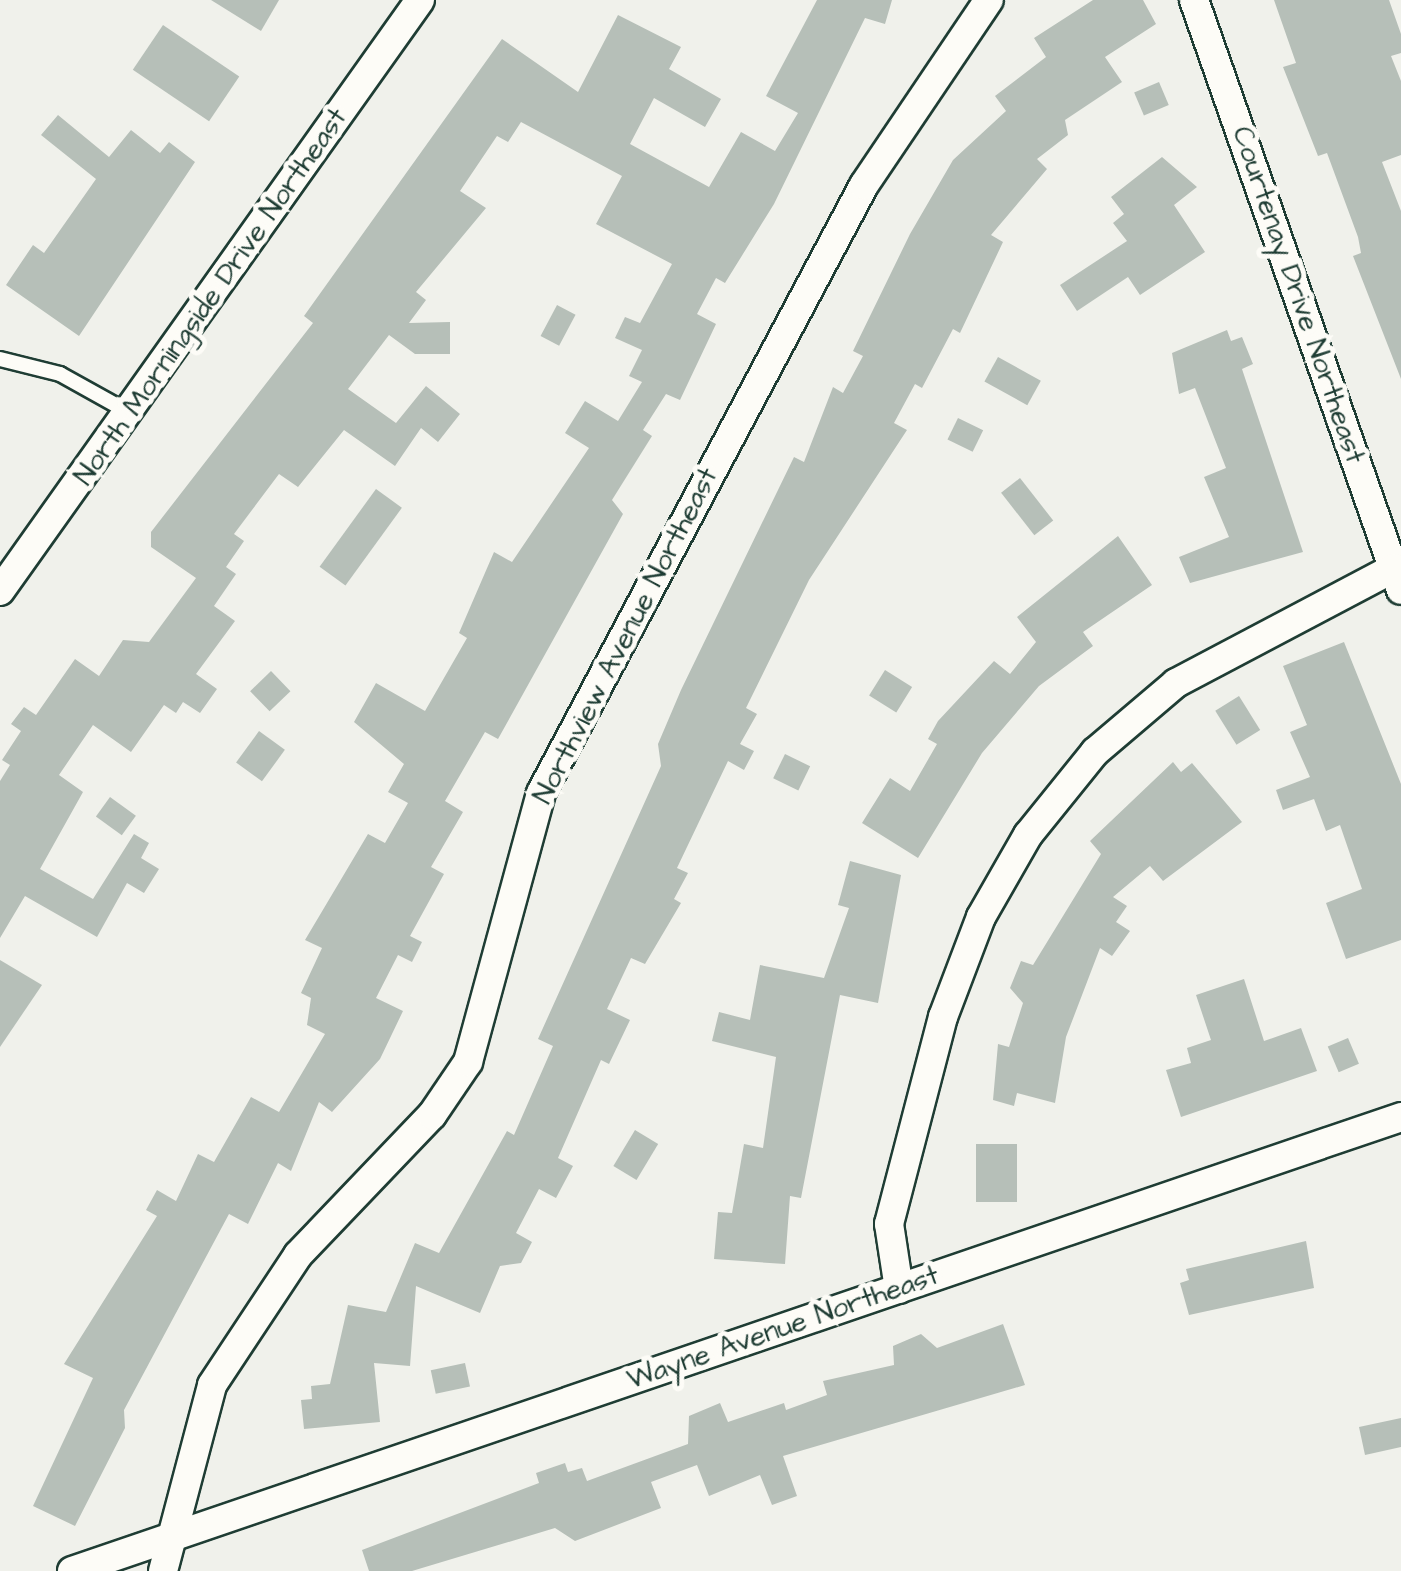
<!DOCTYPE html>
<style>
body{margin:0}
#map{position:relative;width:1401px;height:1571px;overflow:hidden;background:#f0f1eb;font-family:"Architects Daughter",sans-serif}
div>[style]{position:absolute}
.building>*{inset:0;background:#b6bfb8;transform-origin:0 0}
.roads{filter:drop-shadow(2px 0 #1f3d34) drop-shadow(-2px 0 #1f3d34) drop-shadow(0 2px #1f3d34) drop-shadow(0 -2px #1f3d34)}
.service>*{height:14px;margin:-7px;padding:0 7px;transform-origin:7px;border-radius:7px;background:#fdfcf7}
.minor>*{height:28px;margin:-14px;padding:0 14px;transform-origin:14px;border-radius:14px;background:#fdfcf7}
span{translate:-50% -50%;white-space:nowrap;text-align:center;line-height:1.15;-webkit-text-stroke:10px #fdfcf7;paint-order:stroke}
.street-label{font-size:28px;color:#1f3d34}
</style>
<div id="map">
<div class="building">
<div style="clip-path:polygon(211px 0,279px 0,261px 31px)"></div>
<div style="clip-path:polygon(817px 0,892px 0,885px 24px,865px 18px,774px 204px,725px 283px,716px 278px,697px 314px,716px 324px,680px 400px,666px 394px,643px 430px,652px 436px,612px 500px,623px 514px,498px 739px,485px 732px,445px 801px,463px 812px,431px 867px,444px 874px,410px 936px,422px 942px,412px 962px,398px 955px,376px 998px,403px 1011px,380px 1059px,332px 1112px,319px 1102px,291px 1171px,278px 1163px,248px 1224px,229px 1214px,124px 1410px,125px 1428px,75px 1526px,33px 1506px,93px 1378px,64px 1364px,157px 1216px,146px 1210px,157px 1190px,176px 1201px,198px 1154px,214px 1162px,251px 1097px,279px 1112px,325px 1034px,307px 1025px,311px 998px,301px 993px,322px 948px,305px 940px,368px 834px,385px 843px,408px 803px,388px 792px,404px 764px,354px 722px,376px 683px,425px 711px,467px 638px,459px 633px,494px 552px,512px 562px,589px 448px,565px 433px,585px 401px,618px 421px,642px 382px,629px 376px,642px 350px,615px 338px,625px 317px,640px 323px,672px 264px,596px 224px,622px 176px,521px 122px,508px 142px,497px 136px,460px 191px,486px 208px,416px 292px,426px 300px,409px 323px,450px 322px,450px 354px,415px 354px,389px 335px,348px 389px,396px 423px,426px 386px,460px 414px,438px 442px,421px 428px,395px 466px,344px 430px,298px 487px,279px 474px,234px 534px,244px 541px,226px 567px,236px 574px,214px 606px,235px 621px,196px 674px,217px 689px,200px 713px,183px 702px,176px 713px,164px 705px,131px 752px,93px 725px,59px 775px,83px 792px,40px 869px,93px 899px,134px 834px,149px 843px,141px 858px,159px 869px,144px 893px,127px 883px,97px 937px,25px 896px,0 938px,0 781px,10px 765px,2px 760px,21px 731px,11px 724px,24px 707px,36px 715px,75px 659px,99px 676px,123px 640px,149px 642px,196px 578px,151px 547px,151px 532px,313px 323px,304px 316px,502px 39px,578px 92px,618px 15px,681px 47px,669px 69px,721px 99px,705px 127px,654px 98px,630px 144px,709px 187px,741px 132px,775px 151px,798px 113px,766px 96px)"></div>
<div style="clip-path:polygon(1093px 0,1143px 0,1156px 24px,1105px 57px,1122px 82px,1065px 120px,1068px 135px,1037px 159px,1047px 169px,991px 235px,1003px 242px,960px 333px,953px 329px,922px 388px,915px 384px,894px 423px,907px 430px,809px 580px,746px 708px,757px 714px,740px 744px,754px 751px,744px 770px,728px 761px,677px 868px,688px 873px,674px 899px,681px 903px,645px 964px,631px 958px,607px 1009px,630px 1020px,609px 1064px,601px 1060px,558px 1158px,573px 1166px,556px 1198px,539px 1189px,516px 1233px,532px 1242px,521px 1263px,500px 1266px,480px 1313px,416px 1286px,410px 1366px,374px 1363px,380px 1422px,304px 1429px,301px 1400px,312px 1399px,311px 1386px,330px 1384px,348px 1305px,386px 1312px,415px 1243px,439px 1253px,507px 1131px,514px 1135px,553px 1046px,538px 1039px,661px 766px,658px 744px,681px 690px,794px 457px,804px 462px,833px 387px,843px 393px,863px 356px,853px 351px,910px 234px,953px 160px,1006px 111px,995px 96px,1046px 57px,1034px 38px)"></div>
<div style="clip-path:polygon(1274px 0,1389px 0,1401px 34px,1401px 53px,1391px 56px,1401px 81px,1401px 155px,1382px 162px,1401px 211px,1401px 379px,1353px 256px,1361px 253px,1358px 237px,1327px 153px,1318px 156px,1283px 67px,1296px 63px)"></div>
<div style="left:163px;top:25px;width:92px;height:54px;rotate:34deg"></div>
<div style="left:1159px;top:82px;width:25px;height:27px;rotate:67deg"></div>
<div style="clip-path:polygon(58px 115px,109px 157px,131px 130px,160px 153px,169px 142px,195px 162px,79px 336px,6px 285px,33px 245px,44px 253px,96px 179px,41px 135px)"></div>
<div style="clip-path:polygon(1162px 157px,1197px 187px,1174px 205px,1205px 252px,1140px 295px,1128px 277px,1077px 311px,1060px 285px,1127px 241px,1113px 223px,1124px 214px,1111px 197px)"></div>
<div style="left:557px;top:305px;width:21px;height:35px;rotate:28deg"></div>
<div style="clip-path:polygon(1227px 330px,1231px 341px,1242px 337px,1253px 364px,1242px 369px,1303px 552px,1190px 583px,1179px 557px,1229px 537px,1204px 477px,1226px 468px,1195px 388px,1179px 394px,1172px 353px)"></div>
<div style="left:998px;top:357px;width:49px;height:28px;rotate:29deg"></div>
<div style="left:958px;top:418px;width:28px;height:24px;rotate:26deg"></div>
<div style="left:1020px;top:478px;width:54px;height:24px;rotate:52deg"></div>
<div style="left:376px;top:489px;width:32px;height:96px;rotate:36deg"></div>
<div style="clip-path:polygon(1118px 536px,1152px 585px,1083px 632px,1093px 646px,1039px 686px,982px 753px,918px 858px,862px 823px,890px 778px,910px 791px,937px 744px,928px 739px,938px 721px,994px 661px,1010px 674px,1036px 642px,1017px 617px)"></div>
<div style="clip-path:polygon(1344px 642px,1401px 784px,1401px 940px,1346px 959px,1326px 903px,1362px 889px,1340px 825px,1326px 831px,1314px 799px,1283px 810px,1276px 790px,1310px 777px,1290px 732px,1307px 725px,1283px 666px)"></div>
<div style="left:885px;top:670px;width:32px;height:30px;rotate:32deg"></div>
<div style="left:271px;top:671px;width:28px;height:29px;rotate:46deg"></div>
<div style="left:1239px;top:696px;width:40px;height:28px;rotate:58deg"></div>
<div style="left:259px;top:731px;width:32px;height:39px;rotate:36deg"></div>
<div style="left:785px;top:754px;width:28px;height:27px;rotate:26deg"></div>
<div style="clip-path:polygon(1173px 762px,1181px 772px,1192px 763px,1242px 822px,1163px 881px,1150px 866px,1113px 897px,1127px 906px,1116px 922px,1130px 931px,1112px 956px,1100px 948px,1066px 1037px,1055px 1103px,1017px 1093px,1014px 1106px,993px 1100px,998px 1044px,1009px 1047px,1023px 1003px,1010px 988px,1021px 961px,1033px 965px,1101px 854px,1090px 841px)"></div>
<div style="left:110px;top:797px;width:32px;height:24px;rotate:36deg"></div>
<div style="clip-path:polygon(850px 861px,901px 875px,878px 1003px,840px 995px,801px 1198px,790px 1196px,785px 1264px,714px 1259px,718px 1212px,732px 1213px,744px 1144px,763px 1148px,776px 1057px,712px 1041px,719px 1012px,750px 1020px,760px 965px,824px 978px,849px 908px,838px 905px)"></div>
<div style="clip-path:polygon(0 960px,42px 985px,0 1047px)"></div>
<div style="clip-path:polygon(1244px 979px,1264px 1041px,1301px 1028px,1317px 1071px,1181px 1117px,1166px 1070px,1191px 1063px,1187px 1048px,1211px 1040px,1196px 995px)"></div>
<div style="left:1348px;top:1038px;width:28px;height:22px;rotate:67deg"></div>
<div style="left:635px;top:1130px;width:27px;height:42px;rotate:31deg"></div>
<div style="left:976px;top:1144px;width:41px;height:58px"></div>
<div style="clip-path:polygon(1306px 1241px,1314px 1288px,1189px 1315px,1180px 1283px,1189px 1280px,1186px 1269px)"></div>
<div style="clip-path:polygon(1003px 1324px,1025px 1385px,783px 1456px,797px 1496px,772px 1505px,760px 1475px,709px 1496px,697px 1465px,651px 1482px,661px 1508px,575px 1541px,555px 1528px,412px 1571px,369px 1571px,362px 1550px,539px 1483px,536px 1473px,565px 1463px,568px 1472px,582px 1468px,587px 1481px,688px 1444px,689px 1416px,720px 1403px,728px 1422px,784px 1403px,786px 1410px,827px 1395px,823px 1381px,894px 1365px,893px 1346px,921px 1334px,937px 1348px)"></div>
<div style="left:465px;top:1363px;width:24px;height:35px;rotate:78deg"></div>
<div style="clip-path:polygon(1401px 1418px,1401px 1447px,1365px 1455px,1359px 1427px)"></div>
</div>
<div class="roads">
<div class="service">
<div style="left:0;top:359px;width:62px;rotate:14deg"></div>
<div style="left:60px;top:374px;width:80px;rotate:29.1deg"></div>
</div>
<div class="minor">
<div style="left:1194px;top:0;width:625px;rotate:70.67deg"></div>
<div style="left:0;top:591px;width:725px;rotate:-54.6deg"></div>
<div style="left:899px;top:1289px;width:66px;rotate:-98.7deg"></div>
<div style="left:889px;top:1224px;width:214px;rotate:-75.4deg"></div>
<div style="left:943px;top:1017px;width:107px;rotate:-69.2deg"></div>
<div style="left:981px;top:917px;width:95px;rotate:-60.2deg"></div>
<div style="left:1028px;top:835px;width:107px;rotate:-51.1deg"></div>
<div style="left:1095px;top:752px;width:106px;rotate:-40.4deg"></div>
<div style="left:1176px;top:683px;width:246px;rotate:-27.8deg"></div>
<div style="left:72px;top:1571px;width:1404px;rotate:-18.86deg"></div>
<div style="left:163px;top:1571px;width:192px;rotate:-75.2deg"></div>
<div style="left:212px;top:1385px;width:156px;rotate:-56.5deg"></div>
<div style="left:298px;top:1255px;width:194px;rotate:-46.3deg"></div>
<div style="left:432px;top:1115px;width:64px;rotate:-55.8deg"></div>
<div style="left:468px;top:1062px;width:279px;rotate:-74.8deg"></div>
<div style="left:541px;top:793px;width:688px;rotate:-62.02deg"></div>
<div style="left:864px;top:185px;width:223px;rotate:-56deg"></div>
</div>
</div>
<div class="street-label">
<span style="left:1298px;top:295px;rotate:71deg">Courtenay Drive Northeast</span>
<span style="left:211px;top:297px;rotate:-55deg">North Morningside Drive Northeast</span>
<span style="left:626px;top:636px;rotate:-63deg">Northview Avenue Northeast</span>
<span style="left:783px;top:1328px;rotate:-19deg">Wayne Avenue Northeast</span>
</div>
</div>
